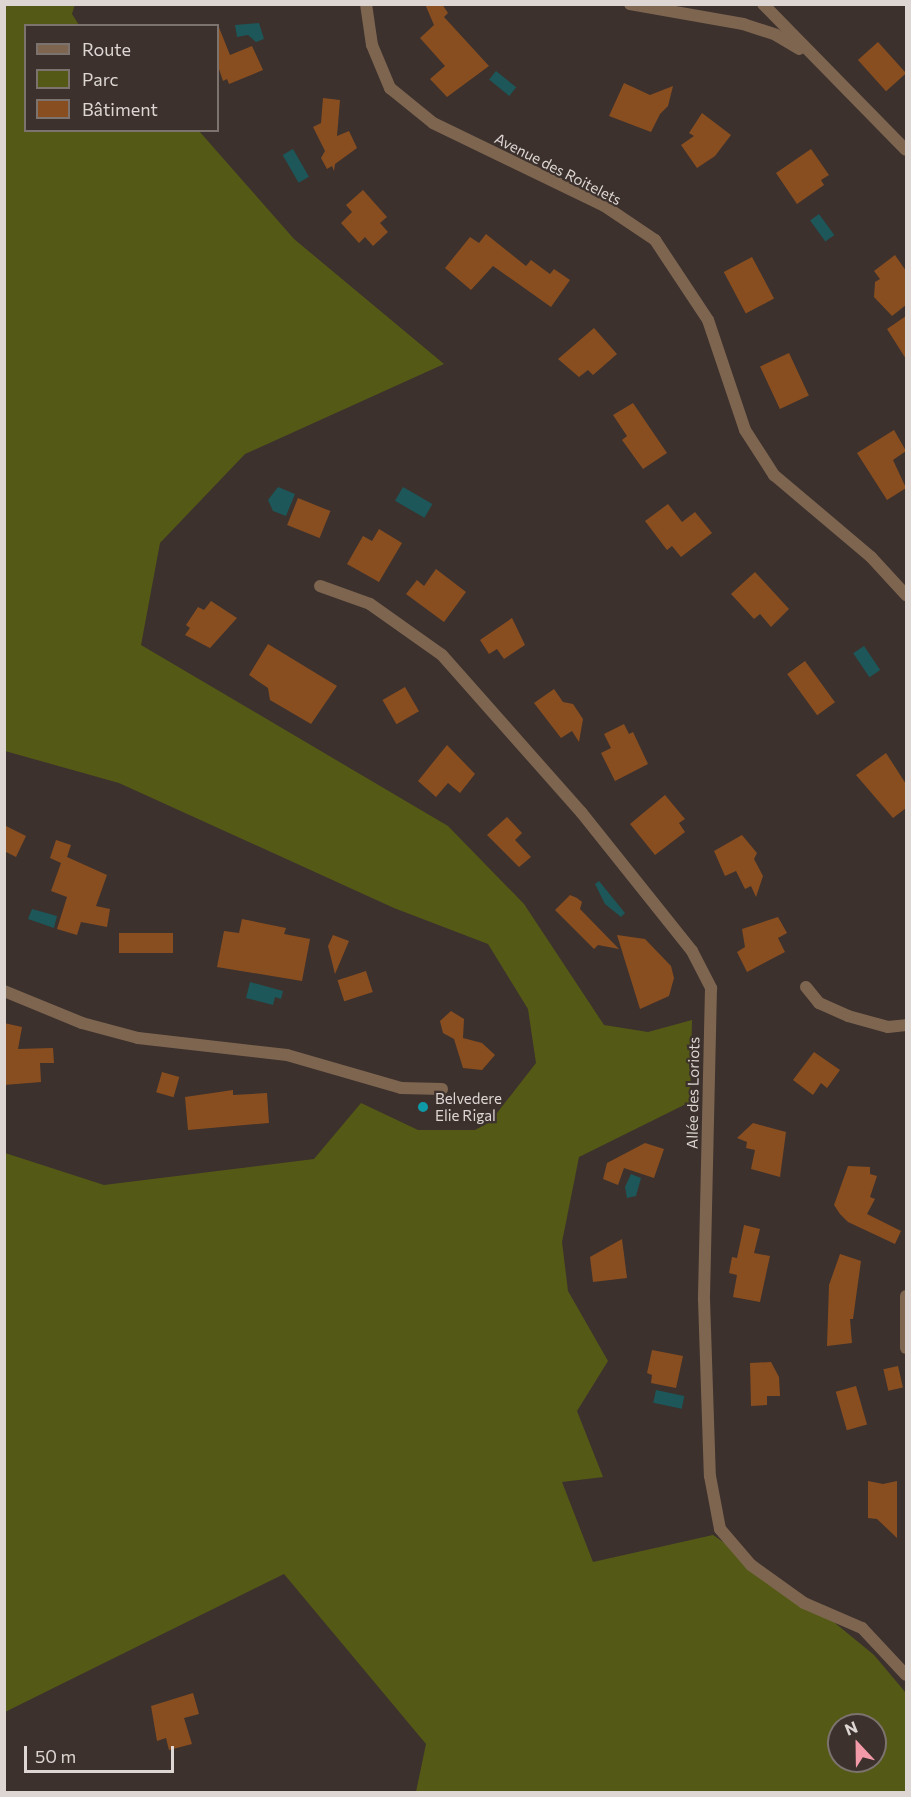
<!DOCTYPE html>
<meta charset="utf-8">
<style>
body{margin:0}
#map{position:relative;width:911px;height:1797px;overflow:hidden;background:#3c312d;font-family:Commissioner,sans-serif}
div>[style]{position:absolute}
.green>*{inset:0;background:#545a16}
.water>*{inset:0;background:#1d5759;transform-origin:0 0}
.building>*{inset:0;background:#894e20;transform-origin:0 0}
.street>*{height:12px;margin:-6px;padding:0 6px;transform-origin:6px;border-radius:6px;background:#7e6550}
.dots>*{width:16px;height:16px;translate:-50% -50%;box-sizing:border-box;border:3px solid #3c312d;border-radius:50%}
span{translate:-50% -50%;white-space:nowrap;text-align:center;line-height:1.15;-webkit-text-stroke:4.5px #3c312d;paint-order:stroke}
.street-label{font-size:15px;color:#ddd6d3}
.poi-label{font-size:15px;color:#ddd6d3}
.left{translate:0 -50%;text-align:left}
.frame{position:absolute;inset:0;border:6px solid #ddd6d3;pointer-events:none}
.legend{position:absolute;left:24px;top:24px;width:195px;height:108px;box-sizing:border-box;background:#3c312d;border:2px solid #7c736f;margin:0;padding:8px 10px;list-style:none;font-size:18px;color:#ddd6d3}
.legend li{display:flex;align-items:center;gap:12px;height:30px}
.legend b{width:30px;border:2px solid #7c736f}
.north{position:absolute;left:827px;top:1713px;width:60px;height:60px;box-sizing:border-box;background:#3c312d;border:2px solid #7c736f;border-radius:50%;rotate:338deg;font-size:16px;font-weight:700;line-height:24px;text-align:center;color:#ddd6d3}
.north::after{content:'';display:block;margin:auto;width:21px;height:27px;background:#f39aa9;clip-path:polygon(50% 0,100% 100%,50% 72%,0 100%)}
.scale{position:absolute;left:24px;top:1746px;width:150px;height:27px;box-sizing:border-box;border:3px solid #ddd6d3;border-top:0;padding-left:8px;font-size:18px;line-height:21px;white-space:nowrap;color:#ddd6d3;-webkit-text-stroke:4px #3c312d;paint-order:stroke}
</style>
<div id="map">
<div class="green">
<div style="clip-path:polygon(evenodd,75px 4px,72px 14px,79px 25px,26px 26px,26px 130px,199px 131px,294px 239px,444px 364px,245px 454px,160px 543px,141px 645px,448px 826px,524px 904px,604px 1025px,648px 1032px,692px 1020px,690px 1102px,579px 1157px,562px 1242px,568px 1291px,608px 1361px,577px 1411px,603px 1477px,562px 1482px,593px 1562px,713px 1535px,801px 1595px,874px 1655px,906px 1693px,906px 1792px,416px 1792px,426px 1744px,284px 1574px,5px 1712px,5px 1153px,104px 1185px,314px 1159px,361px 1103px,418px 1130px,475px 1130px,490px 1122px,536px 1063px,528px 1009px,488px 944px,394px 908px,119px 783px,5px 751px,5px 5px,75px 4px,839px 1725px,875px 1725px,875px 1761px,839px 1761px,839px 1725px)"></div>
</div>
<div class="water">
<div style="clip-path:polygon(259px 23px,264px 39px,256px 42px,248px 35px,237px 37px,235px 25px)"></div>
<div style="left:496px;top:71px;width:26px;height:11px;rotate:39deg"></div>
<div style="left:293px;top:149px;width:32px;height:12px;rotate:60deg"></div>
<div style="left:819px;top:214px;width:26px;height:11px;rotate:54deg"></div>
<div style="clip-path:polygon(278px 487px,295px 494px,286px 516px,273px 511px,268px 500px)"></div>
<div style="left:403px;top:487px;width:34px;height:16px;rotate:30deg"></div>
<div style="left:864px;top:646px;width:29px;height:13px;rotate:56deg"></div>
<div style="clip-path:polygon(599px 881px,625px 913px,621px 917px,605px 904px,595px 884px)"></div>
<div style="clip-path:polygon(32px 909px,57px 916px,54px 928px,28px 919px)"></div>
<div style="clip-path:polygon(250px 982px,283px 991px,281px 999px,275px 997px,273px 1005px,246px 998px)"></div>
<div style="clip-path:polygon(631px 1174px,641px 1178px,636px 1196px,627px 1198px,625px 1187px)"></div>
<div style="left:656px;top:1390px;width:29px;height:13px;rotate:12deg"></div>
</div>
<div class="building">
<div style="clip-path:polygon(425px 4px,442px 4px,448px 13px,444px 17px,489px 66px,447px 97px,430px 79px,445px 66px,420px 38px,434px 25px)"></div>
<div style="clip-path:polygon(218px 25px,230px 55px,252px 46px,263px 70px,229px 84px,227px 79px,223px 81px,218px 66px)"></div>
<div style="left:878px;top:42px;width:42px;height:27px;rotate:48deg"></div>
<div style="clip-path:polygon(624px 83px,650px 95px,673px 86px,668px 106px,660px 114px,651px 132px,609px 116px)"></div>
<div style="clip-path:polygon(323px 98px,340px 100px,337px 136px,349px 131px,357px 148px,335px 164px,334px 171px,332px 166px,327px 169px,321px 158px,325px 151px,313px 127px,321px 123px)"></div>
<div style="clip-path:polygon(702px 113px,731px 135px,715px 156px,697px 168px,681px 145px,694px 136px,689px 133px)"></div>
<div style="clip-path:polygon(811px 149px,829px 175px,821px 180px,824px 185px,797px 204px,776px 173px)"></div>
<div style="clip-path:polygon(363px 190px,387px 217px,380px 223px,388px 232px,373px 246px,365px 237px,359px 243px,341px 223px,352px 212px,346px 205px)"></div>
<div style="clip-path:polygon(486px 234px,526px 266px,531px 260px,550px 274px,554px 269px,570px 280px,551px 307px,493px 266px,471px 290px,445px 268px,470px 237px,479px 243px)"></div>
<div style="clip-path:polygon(895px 255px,906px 271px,906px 305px,892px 316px,874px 297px,875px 282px,880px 279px,874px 271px)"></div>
<div style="left:752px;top:257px;width:47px;height:32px;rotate:62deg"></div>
<div style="clip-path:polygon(906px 316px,906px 359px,887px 329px)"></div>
<div style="clip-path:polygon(594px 328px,617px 354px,593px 375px,588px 370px,579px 377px,558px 359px)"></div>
<div style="left:789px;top:353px;width:47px;height:32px;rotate:65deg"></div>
<div style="clip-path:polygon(633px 403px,667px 453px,643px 469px,622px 440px,627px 436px,613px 415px)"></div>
<div style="clip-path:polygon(894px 430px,906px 451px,893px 460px,906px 488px,887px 500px,857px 453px)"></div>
<div style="left:298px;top:498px;width:35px;height:29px;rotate:22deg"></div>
<div style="clip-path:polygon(668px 504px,682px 522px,695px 512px,712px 533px,681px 557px,672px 546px,667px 550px,645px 521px)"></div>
<div style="clip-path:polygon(379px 529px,402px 543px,379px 582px,347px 564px,363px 536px,372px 541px)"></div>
<div style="clip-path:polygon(436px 569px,466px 592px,444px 622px,406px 594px,417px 580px,424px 586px)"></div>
<div style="clip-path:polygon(755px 572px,789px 609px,771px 627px,760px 614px,754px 619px,731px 594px)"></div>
<div style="clip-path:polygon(211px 601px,237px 618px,210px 648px,185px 635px,190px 628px,186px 625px,198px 607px,204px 610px)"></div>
<div style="clip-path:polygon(512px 618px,525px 645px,504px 659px,497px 649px,489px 654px,480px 640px)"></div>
<div style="clip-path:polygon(268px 644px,337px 686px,311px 724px,270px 700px,268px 688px,249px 675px)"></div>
<div style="left:805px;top:661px;width:51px;height:22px;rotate:54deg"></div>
<div style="left:405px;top:687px;width:28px;height:26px;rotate:60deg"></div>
<div style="clip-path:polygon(554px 689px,563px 702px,573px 704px,583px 719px,579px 742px,572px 731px,561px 738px,534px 703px)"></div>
<div style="clip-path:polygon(624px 724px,629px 734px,633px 732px,648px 764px,615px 781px,601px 753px,611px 748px,604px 734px)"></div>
<div style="clip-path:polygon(447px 745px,475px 774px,460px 793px,448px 783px,436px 797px,418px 781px)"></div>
<div style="clip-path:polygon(886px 753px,906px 784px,906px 808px,893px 818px,856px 775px)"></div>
<div style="clip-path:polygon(665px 795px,685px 819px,679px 823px,685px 832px,655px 855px,630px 824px)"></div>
<div style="clip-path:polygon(507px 817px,522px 833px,515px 840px,531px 857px,519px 867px,487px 835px)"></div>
<div style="clip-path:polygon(4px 825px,26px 836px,16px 857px,4px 851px)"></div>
<div style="clip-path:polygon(742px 835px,757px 853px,754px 859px,763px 876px,756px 897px,751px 886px,745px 889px,736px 871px,725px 876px,714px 851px)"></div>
<div style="clip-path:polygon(56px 840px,71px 845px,67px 857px,107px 875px,96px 906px,110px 909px,107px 927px,81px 922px,77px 935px,57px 929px,67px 897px,51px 891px,61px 863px,50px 858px)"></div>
<div style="clip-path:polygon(570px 895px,577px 898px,582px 902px,580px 909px,619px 949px,598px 945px,594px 949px,555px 910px)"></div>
<div style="clip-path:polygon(778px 917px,787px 933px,778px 938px,785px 952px,747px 972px,737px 952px,745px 947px,742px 929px)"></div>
<div style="clip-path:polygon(242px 919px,286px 928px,284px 934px,310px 939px,302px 981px,217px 967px,224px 931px,239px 933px)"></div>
<div style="left:173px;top:933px;width:20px;height:54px;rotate:90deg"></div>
<div style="clip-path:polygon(333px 935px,349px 941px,335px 974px,328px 946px)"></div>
<div style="clip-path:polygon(617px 935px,645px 939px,671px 966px,674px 978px,669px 996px,640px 1009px)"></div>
<div style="left:366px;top:971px;width:22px;height:30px;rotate:72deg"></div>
<div style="clip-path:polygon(451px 1011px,464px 1019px,463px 1038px,482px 1043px,495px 1055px,482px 1070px,463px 1068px,454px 1039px,443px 1033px,440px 1021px)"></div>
<div style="clip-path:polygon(4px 1023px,22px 1027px,18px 1049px,53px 1048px,54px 1063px,40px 1063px,41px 1082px,4px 1085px)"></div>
<div style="clip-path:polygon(814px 1052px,840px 1070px,827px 1088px,821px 1083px,813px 1095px,793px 1080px)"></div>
<div style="left:162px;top:1072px;width:18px;height:21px;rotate:16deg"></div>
<div style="clip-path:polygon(233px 1090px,233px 1095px,267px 1093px,269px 1123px,188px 1130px,185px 1097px)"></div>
<div style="clip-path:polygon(753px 1123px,786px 1132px,780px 1177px,751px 1169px,755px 1150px,746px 1148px,747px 1142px,737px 1138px)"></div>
<div style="clip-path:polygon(645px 1143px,664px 1149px,654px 1178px,624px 1168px,618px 1185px,603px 1179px,607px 1163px)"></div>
<div style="clip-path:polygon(848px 1166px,870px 1167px,870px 1174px,877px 1176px,870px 1197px,875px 1199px,867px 1214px,901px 1231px,895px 1244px,848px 1222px,840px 1214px,834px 1205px)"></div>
<div style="clip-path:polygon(744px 1225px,760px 1229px,754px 1253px,770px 1256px,760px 1302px,733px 1297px,737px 1275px,729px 1273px,732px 1257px,737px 1258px)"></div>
<div style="clip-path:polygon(622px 1239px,627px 1278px,593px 1282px,590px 1257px)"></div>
<div style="clip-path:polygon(840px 1254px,861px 1261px,853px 1319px,850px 1319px,852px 1343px,827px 1346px,829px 1285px)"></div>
<div style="clip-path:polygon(652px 1350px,683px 1356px,676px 1388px,651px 1383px,652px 1375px,647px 1373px)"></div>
<div style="clip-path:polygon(771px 1362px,779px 1377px,780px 1396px,767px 1396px,767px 1405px,751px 1406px,750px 1363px)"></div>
<div style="left:898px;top:1366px;width:22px;height:15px;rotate:77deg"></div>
<div style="left:856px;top:1386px;width:40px;height:21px;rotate:74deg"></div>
<div style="clip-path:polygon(868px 1481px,883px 1484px,897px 1481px,897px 1538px,877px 1519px,868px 1518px)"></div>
<div style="clip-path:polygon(193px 1693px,199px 1714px,184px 1718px,192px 1744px,169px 1750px,166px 1738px,157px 1741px,151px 1706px)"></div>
</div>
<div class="street">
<div style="left:366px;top:4px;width:41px;rotate:81.7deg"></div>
<div style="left:372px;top:45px;width:47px;rotate:67.3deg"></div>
<div style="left:390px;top:88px;width:55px;rotate:39.1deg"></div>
<div style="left:433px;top:123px;width:189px;rotate:25.8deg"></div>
<div style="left:603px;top:205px;width:63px;rotate:33.9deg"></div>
<div style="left:655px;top:240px;width:96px;rotate:56.5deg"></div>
<div style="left:708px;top:320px;width:116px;rotate:71.4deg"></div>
<div style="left:745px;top:430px;width:54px;rotate:57.2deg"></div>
<div style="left:774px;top:475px;width:127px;rotate:40.2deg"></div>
<div style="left:871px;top:557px;width:52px;rotate:47.4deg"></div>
<div style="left:630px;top:4px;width:115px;rotate:10deg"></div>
<div style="left:743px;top:24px;width:35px;rotate:18deg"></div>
<div style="left:776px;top:35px;width:27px;rotate:31deg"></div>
<div style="left:763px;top:4px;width:204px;rotate:45.6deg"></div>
<div style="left:320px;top:586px;width:53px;rotate:19.8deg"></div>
<div style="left:370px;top:604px;width:88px;rotate:35.3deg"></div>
<div style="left:442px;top:655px;width:210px;rotate:48.5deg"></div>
<div style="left:581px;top:812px;width:178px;rotate:51.4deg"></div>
<div style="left:692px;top:951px;width:42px;rotate:62.8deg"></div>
<div style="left:711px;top:988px;width:311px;rotate:91.3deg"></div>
<div style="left:704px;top:1299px;width:177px;rotate:88.1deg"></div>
<div style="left:710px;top:1476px;width:54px;rotate:79.3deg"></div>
<div style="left:720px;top:1529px;width:48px;rotate:49.3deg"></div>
<div style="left:751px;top:1565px;width:65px;rotate:35.6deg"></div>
<div style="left:804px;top:1603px;width:63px;rotate:23.3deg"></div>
<div style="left:862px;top:1628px;width:64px;rotate:46.9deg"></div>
<div style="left:806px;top:987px;width:21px;rotate:51deg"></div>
<div style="left:819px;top:1003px;width:32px;rotate:24deg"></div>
<div style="left:848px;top:1016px;width:41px;rotate:15.4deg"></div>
<div style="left:888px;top:1027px;width:18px;rotate:-6deg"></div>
<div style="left:4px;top:991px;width:84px;rotate:22.3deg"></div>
<div style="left:82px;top:1023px;width:58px;rotate:15deg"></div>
<div style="left:138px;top:1038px;width:150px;rotate:6.5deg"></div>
<div style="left:287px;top:1055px;width:119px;rotate:16.1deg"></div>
<div style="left:401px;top:1088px;width:41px;rotate:1.4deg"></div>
<div style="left:906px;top:1296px;width:52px;rotate:90deg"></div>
</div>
<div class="dots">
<div style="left:423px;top:1107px;background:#0f9aa8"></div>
</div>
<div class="street-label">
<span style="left:558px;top:169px;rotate:27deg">Avenue des Roitelets</span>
<span style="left:693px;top:1093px;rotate:-89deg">Allée des Loriots</span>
</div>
<div class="poi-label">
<span class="left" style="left:435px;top:1107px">Belvedere<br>Elie Rigal</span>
</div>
<div class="frame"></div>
<ul class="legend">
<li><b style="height:8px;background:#7e6550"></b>Route</li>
<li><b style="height:16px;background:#545a16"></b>Parc</li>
<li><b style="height:16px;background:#894e20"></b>Bâtiment</li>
</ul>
<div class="north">N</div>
<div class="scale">50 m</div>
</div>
